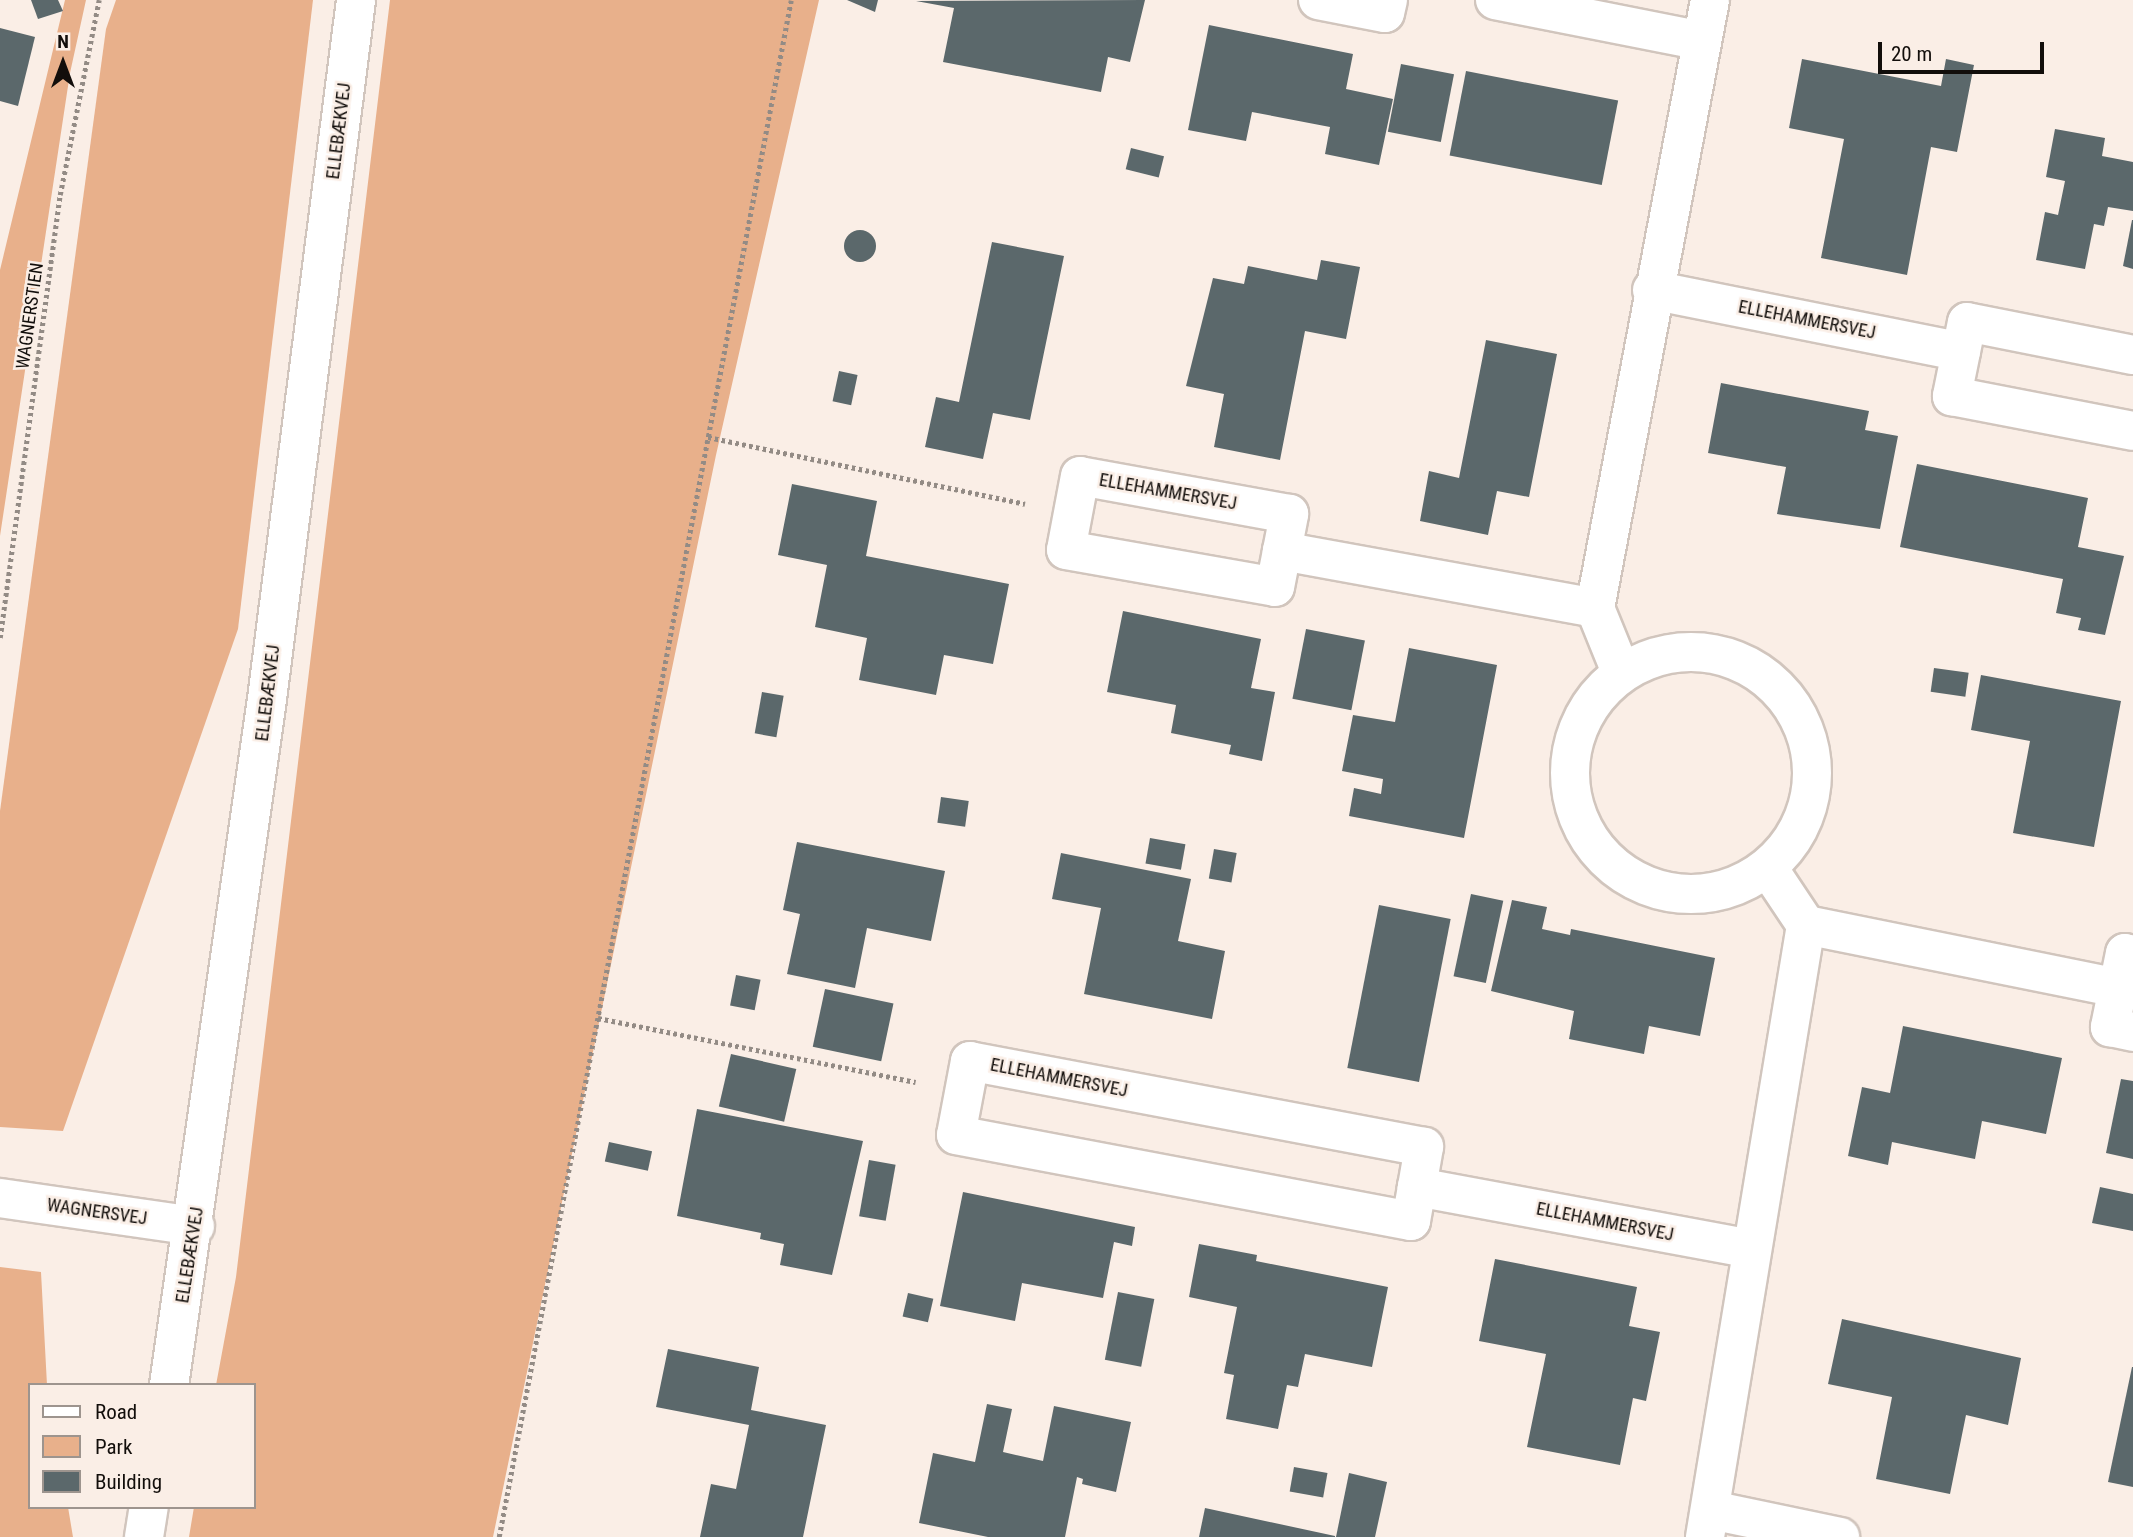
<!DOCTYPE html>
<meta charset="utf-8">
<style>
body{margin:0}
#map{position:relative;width:2133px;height:1537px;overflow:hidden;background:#faeee6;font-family:"Roboto Condensed",sans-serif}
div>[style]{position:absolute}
.green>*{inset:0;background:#e8b08b}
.building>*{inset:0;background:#5b686b;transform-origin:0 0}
.round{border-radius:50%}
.path>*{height:4.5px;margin-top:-2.25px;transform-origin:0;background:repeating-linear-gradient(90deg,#938b85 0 3.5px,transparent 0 7px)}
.roads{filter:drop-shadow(2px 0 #d1c5bd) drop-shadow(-2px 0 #d1c5bd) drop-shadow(0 2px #d1c5bd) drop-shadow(0 -2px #d1c5bd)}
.minor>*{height:38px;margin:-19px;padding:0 19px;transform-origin:19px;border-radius:19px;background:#fff}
.minor>.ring{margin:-19px;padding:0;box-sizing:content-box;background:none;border:38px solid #fff;border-radius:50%}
span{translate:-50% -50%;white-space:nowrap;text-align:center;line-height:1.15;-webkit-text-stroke:5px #faeee6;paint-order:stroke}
.street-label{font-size:18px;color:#120e0b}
.legend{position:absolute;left:28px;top:1383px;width:228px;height:126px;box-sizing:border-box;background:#faeee6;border:2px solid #9d948e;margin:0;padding:9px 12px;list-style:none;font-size:21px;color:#120e0b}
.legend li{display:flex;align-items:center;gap:14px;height:35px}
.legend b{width:35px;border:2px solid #9d948e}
.north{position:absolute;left:28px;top:28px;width:70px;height:70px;-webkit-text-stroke:5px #faeee6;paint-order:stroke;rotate:0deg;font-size:19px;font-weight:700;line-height:28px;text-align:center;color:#120e0b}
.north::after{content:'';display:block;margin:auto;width:24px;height:32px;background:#120e0b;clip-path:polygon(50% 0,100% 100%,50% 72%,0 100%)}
.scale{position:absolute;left:1878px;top:42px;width:166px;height:32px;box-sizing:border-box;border:4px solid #120e0b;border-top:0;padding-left:9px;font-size:21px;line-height:24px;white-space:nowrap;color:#120e0b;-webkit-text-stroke:5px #faeee6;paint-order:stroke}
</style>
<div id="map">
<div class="green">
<div style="clip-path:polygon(65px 0,86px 0,70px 73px,0 536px,0 270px)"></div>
<div style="clip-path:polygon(116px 0,313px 0,238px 629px,63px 1131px,0 1127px,0 811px,106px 29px)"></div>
<div style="clip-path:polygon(390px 0,819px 0,716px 455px,493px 1537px,189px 1537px,194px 1507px,254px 1507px,254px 1385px,216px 1385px,236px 1277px)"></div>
<div style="clip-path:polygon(0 1267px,41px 1272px,47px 1385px,30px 1385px,30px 1507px,68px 1507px,73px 1537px,0 1537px)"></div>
</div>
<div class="building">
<div style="clip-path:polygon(31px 0,58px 0,63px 11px,38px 19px)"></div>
<div style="clip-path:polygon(847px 0,878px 0,875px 12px)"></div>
<div style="clip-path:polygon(1145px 0,1130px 62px,1108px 57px,1101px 92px,943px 62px,954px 8px,916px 1px)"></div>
<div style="clip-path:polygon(1209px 25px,1353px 54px,1346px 89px,1393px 99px,1379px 165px,1325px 154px,1330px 127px,1252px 112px,1246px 141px,1188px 130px)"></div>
<div style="clip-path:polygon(0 28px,35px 37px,18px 106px,0 101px)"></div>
<div style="clip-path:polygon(1802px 59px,1941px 86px,1946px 59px,1974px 65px,1957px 152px,1931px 147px,1907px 275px,1821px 258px,1844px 139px,1789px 128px)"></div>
<div style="left:1401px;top:64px;width:54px;height:69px;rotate:11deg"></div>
<div style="left:1466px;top:71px;width:155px;height:86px;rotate:11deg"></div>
<div style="clip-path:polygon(2055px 129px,2105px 138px,2102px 156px,2133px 162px,2133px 211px,2108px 207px,2104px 226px,2094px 224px,2085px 269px,2036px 260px,2045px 212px,2058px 215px,2065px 181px,2046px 177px)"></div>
<div style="left:1131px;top:148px;width:34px;height:22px;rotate:14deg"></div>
<div style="clip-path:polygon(2132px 220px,2133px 220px,2133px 269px,2123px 266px)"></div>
<div class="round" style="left:844px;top:230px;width:32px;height:32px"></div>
<div style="clip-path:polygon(992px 242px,1064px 256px,1030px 420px,993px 413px,983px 459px,925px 447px,936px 397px,959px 402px)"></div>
<div style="clip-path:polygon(1321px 260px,1360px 267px,1346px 339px,1305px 331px,1280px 460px,1214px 447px,1224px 394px,1186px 386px,1213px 278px,1244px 284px,1248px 266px,1317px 280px)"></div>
<div style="clip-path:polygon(1486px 340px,1557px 354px,1529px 497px,1497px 491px,1488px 535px,1420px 521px,1429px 471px,1459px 478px)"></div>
<div style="left:839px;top:371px;width:19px;height:31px;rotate:12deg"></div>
<div style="clip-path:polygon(1721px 383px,1869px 411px,1865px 430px,1898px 436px,1880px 529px,1777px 514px,1786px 467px,1708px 453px)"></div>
<div style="clip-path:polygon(1917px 464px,2088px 498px,2078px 547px,2124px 556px,2105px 635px,2078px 630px,2081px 618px,2056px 613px,2063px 579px,1900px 547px)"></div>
<div style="clip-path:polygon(792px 484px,877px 501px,866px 556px,1009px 584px,993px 664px,944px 655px,936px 695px,859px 680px,867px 638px,815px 627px,827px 565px,778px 555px)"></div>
<div style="clip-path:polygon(1123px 611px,1261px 639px,1251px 688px,1275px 692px,1262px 761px,1229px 754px,1231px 745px,1171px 733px,1176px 705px,1107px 692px)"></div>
<div style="left:1306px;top:629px;width:60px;height:71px;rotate:11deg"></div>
<div style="clip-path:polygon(1409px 648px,1497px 665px,1464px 838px,1349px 816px,1354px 788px,1381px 794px,1383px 779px,1342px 771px,1353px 715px,1395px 722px)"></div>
<div style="left:1934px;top:668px;width:35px;height:24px;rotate:8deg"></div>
<div style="clip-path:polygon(1981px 675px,2121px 701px,2094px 847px,2013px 833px,2030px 741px,1971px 730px)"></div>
<div style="left:762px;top:692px;width:22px;height:42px;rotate:10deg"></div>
<div style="left:941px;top:797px;width:28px;height:26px;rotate:8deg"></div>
<div style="left:1150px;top:838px;width:36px;height:26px;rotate:10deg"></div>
<div style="clip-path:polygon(797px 842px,945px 871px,931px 941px,867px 928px,855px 988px,787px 974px,800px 914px,783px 910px)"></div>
<div style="left:1214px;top:849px;width:23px;height:30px;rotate:10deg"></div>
<div style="clip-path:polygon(1061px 853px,1191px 879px,1178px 941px,1225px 951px,1212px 1019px,1084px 994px,1101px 908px,1052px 899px)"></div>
<div style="left:1471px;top:894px;width:33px;height:84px;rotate:12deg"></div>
<div style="clip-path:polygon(1512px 900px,1547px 907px,1542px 929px,1570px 935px,1571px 929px,1715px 958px,1700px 1036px,1649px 1026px,1644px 1054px,1569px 1039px,1574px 1011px,1491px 991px)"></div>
<div style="left:1379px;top:905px;width:73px;height:166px;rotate:11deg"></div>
<div style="left:736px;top:975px;width:25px;height:31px;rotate:11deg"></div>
<div style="left:825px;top:989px;width:70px;height:59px;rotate:12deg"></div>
<div style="clip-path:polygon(1903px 1026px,2062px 1058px,2046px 1134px,1982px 1121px,1975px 1159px,1892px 1142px,1888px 1165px,1848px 1156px,1862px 1087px,1890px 1093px)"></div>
<div style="left:731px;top:1054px;width:67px;height:54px;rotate:13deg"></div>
<div style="clip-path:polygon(2121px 1079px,2133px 1081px,2133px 1159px,2106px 1153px)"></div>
<div style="clip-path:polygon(697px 1109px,863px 1141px,832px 1275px,780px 1265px,784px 1244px,760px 1239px,761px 1233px,677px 1216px)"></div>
<div style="left:609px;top:1142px;width:44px;height:20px;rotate:12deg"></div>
<div style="left:869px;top:1160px;width:27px;height:57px;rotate:10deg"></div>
<div style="clip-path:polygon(2100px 1187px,2133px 1194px,2133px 1231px,2092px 1223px)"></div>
<div style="clip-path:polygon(963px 1192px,1135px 1227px,1132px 1246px,1114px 1242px,1103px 1298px,1022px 1283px,1015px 1321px,940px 1306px)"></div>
<div style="clip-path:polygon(1199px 1244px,1257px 1255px,1256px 1261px,1388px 1287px,1372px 1367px,1305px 1354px,1298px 1387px,1287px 1385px,1278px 1429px,1226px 1419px,1234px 1375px,1224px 1373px,1237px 1307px,1189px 1297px)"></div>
<div style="clip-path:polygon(1495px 1259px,1637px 1287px,1629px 1326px,1660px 1332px,1646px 1401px,1633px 1398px,1620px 1465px,1527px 1447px,1546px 1354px,1479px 1341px)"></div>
<div style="left:1118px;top:1292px;width:37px;height:69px;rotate:11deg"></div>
<div style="left:908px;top:1293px;width:26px;height:24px;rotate:13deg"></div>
<div style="clip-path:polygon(1842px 1319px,2021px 1358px,2008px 1425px,1966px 1415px,1950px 1494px,1876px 1479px,1892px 1397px,1828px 1384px)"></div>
<div style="clip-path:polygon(668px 1349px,759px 1367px,751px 1410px,826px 1425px,803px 1537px,700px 1537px,711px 1484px,736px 1489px,749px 1425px,656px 1407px)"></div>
<div style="clip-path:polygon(2132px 1367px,2133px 1367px,2133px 1487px,2108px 1482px)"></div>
<div style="clip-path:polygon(987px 1404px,1012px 1409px,1003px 1452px,1043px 1461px,1054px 1406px,1131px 1422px,1116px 1492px,1082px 1484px,1083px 1479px,1077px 1477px,1065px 1537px,988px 1537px,919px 1523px,933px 1453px,975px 1462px)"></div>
<div style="left:1294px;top:1467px;width:34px;height:25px;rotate:10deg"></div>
<div style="clip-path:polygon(1349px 1473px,1387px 1482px,1375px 1537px,1336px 1537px)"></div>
<div style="clip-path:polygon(1205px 1508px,1335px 1536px,1335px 1537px,1199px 1537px)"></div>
</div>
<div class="path">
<div style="left:708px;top:437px;width:324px;rotate:11.9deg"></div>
<div style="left:0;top:638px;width:447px;rotate:-82.3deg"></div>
<div style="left:60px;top:195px;width:199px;rotate:-78.7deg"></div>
<div style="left:598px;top:1018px;width:324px;rotate:11.4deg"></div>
<div style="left:499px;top:1537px;width:1564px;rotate:-79.24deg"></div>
</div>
<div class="roads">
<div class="minor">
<div style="left:1318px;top:0;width:68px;rotate:11deg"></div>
<div style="left:1385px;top:13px;width:13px;rotate:-77deg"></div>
<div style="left:1495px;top:0;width:211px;rotate:11.2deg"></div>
<div style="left:1652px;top:290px;width:315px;rotate:11.3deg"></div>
<div style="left:2133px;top:355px;width:169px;rotate:-168.8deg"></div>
<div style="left:1967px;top:322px;width:76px;rotate:101.5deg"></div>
<div style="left:1952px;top:396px;width:184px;rotate:10.9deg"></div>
<div style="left:1282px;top:551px;width:38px;rotate:-79deg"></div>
<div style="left:1289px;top:514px;width:212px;rotate:-169.7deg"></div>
<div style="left:1080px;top:476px;width:75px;rotate:100.7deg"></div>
<div style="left:1066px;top:550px;width:212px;rotate:10deg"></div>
<div style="left:1275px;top:587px;width:37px;rotate:-79deg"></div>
<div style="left:1282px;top:551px;width:318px;rotate:10.3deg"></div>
<div class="ring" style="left:1570px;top:652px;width:204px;height:204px"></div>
<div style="left:1621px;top:672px;width:69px;rotate:-112.1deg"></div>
<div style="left:1595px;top:608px;width:619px;rotate:-79.29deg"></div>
<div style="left:1806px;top:925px;width:318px;rotate:11.4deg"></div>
<div style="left:2133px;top:955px;width:8px;rotate:-166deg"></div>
<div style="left:2125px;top:953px;width:76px;rotate:101.5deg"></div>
<div style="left:2110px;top:1027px;width:24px;rotate:12deg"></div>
<div style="left:1417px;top:1187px;width:41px;rotate:-80.1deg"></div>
<div style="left:1424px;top:1147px;width:462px;rotate:-169.3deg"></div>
<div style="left:970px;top:1061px;width:75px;rotate:100.7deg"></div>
<div style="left:956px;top:1135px;width:463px;rotate:10.7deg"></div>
<div style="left:1411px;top:1221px;width:35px;rotate:-80deg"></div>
<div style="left:1417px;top:1187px;width:340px;rotate:10.5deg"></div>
<div style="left:0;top:1198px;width:197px;rotate:8.2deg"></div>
<div style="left:169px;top:1385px;width:693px;rotate:-81.87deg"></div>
<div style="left:267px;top:699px;width:705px;rotate:-82.74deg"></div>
<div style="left:1711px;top:1510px;width:132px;rotate:11.8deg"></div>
<div style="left:144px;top:1537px;width:30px;rotate:-81deg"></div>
<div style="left:1705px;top:1537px;width:620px;rotate:-80.63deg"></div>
<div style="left:1806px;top:925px;width:69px;rotate:-123.7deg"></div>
</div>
</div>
<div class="street-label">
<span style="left:339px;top:131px;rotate:-83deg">ELLEBÆKVEJ</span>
<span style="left:30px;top:316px;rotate:-82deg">WAGNERSTIEN</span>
<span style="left:1807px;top:320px;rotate:11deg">ELLEHAMMERSVEJ</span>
<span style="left:1168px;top:492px;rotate:10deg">ELLEHAMMERSVEJ</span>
<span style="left:268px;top:693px;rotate:-83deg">ELLEBÆKVEJ</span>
<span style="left:1059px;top:1078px;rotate:11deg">ELLEHAMMERSVEJ</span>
<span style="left:97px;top:1212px;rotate:8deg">WAGNERSVEJ</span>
<span style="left:1605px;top:1222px;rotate:11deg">ELLEHAMMERSVEJ</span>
<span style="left:190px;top:1255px;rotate:-81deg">ELLEBÆKVEJ</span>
</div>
<ul class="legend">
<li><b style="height:9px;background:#fff"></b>Road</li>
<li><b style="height:19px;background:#e8b08b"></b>Park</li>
<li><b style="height:19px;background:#5b686b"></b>Building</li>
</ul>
<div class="north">N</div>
<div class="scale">20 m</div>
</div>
